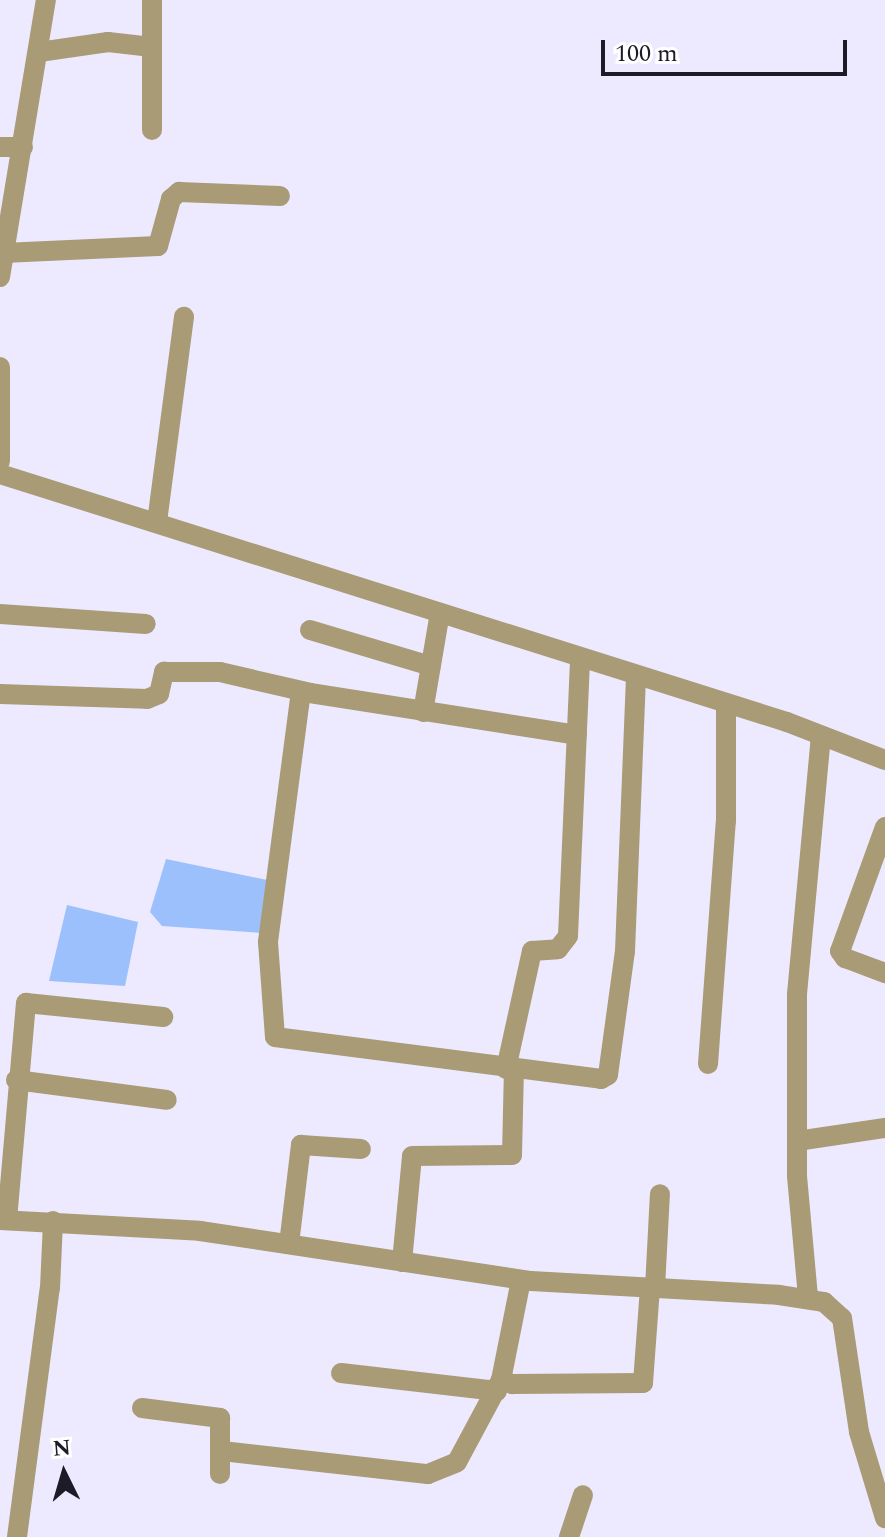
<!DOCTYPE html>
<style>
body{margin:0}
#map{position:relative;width:885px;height:1537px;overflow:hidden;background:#edeaff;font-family:Spectral,serif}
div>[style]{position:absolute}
.water>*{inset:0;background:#9cc0fc}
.minor>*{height:20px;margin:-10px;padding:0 10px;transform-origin:10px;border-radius:10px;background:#a89b76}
span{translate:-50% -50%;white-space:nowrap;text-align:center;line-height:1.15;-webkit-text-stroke:6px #fff;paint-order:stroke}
.north{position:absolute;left:24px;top:1433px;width:80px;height:80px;-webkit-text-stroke:6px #fff;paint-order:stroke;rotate:355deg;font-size:22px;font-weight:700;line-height:32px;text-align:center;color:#1d1b27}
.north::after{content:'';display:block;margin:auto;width:28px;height:36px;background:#1d1b27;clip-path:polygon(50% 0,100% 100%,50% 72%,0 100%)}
.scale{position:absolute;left:601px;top:40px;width:246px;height:36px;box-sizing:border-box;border:4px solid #1d1b27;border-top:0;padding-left:10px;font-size:24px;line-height:28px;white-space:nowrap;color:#1d1b27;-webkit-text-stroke:6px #fff;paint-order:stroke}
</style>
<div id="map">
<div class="water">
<div style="clip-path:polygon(166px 859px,277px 882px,277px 934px,162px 926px,150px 912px)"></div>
<div style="clip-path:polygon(67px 905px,138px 922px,125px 986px,49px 981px)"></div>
</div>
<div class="minor">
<div style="left:152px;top:0;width:130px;rotate:90deg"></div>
<div style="left:39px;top:52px;width:70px;rotate:-8.2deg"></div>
<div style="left:108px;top:42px;width:44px;rotate:6.5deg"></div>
<div style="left:0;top:147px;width:23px"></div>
<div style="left:3px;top:253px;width:155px;rotate:-2.6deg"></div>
<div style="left:158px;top:246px;width:49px;rotate:-74.5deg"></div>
<div style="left:171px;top:199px;width:11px;rotate:-41deg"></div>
<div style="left:179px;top:192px;width:101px;rotate:2.3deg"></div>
<div style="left:0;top:277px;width:281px;rotate:-80.6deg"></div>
<div style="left:0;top:367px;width:94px;rotate:90deg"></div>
<div style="left:0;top:474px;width:825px;rotate:17.49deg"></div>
<div style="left:787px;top:722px;width:105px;rotate:21.2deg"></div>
<div style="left:157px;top:522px;width:207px;rotate:-82.5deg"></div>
<div style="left:0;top:614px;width:146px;rotate:3.9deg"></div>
<div style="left:310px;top:630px;width:126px;rotate:16.6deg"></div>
<div style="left:301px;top:691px;width:253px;rotate:97.5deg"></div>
<div style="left:268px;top:942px;width:95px;rotate:85.8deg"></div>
<div style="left:275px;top:1037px;width:329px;rotate:7.3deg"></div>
<div style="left:601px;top:1079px;width:8px;rotate:-30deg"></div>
<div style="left:608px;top:1075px;width:125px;rotate:-82.2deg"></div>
<div style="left:625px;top:951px;width:276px;rotate:-87.7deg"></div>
<div style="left:0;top:694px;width:147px;rotate:1.9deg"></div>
<div style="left:147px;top:699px;width:13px;rotate:-23deg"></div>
<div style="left:159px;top:694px;width:23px;rotate:-77deg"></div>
<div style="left:164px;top:672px;width:56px"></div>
<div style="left:220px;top:672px;width:92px;rotate:13.1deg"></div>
<div style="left:310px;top:693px;width:270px;rotate:8.9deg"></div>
<div style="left:423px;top:712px;width:100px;rotate:-80.3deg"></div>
<div style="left:885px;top:827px;width:132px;rotate:109.9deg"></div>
<div style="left:840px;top:951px;width:9px;rotate:54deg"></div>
<div style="left:845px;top:958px;width:43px;rotate:20.6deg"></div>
<div style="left:708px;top:1064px;width:244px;rotate:-85.8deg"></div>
<div style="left:726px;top:821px;width:117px;rotate:-90deg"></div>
<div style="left:506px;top:1069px;width:121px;rotate:-77.6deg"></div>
<div style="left:532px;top:951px;width:26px;rotate:-4deg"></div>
<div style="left:558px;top:949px;width:16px;rotate:-52deg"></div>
<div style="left:568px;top:936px;width:278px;rotate:-87.5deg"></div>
<div style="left:16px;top:1080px;width:152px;rotate:7.5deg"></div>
<div style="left:797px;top:1141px;width:89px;rotate:-8.4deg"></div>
<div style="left:0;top:1220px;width:200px;rotate:3.1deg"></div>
<div style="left:200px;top:1231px;width:335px;rotate:8.6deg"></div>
<div style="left:531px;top:1281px;width:248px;rotate:3.2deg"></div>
<div style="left:779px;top:1295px;width:46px;rotate:8.8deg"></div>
<div style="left:824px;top:1302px;width:24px;rotate:42deg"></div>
<div style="left:842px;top:1318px;width:115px;rotate:81.5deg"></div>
<div style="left:859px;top:1432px;width:90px;rotate:73.2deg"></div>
<div style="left:7px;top:1220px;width:218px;rotate:-85deg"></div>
<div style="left:26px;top:1003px;width:138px;rotate:5.8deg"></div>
<div style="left:289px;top:1244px;width:100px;rotate:-83.1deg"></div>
<div style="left:301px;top:1145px;width:60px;rotate:3.8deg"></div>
<div style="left:402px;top:1262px;width:106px;rotate:-84.6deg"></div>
<div style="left:412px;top:1156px;width:100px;rotate:-0.6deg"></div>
<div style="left:512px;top:1155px;width:85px;rotate:-88.7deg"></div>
<div style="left:521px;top:1280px;width:102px;rotate:101.3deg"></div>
<div style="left:501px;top:1380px;width:12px;rotate:20deg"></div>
<div style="left:512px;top:1384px;width:131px;rotate:-0.4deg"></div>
<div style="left:643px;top:1383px;width:95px;rotate:-85.8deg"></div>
<div style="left:655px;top:1288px;width:94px;rotate:-87deg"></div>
<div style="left:808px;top:1297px;width:122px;rotate:-95.2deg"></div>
<div style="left:797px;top:1175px;width:181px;rotate:-90deg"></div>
<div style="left:797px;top:994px;width:259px;rotate:-84.7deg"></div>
<div style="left:341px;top:1373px;width:157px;rotate:6.6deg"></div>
<div style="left:142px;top:1408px;width:79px;rotate:7.3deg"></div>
<div style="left:220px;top:1418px;width:56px;rotate:90deg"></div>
<div style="left:222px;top:1451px;width:207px;rotate:6.4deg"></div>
<div style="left:428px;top:1474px;width:31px;rotate:-22deg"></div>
<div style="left:457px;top:1462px;width:93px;rotate:-61.8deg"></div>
<div style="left:17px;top:1537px;width:251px;rotate:-82.5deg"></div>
<div style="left:50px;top:1288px;width:67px;rotate:-87.4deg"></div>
<div style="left:569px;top:1537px;width:44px;rotate:-71.6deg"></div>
</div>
<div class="north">N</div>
<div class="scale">100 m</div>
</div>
